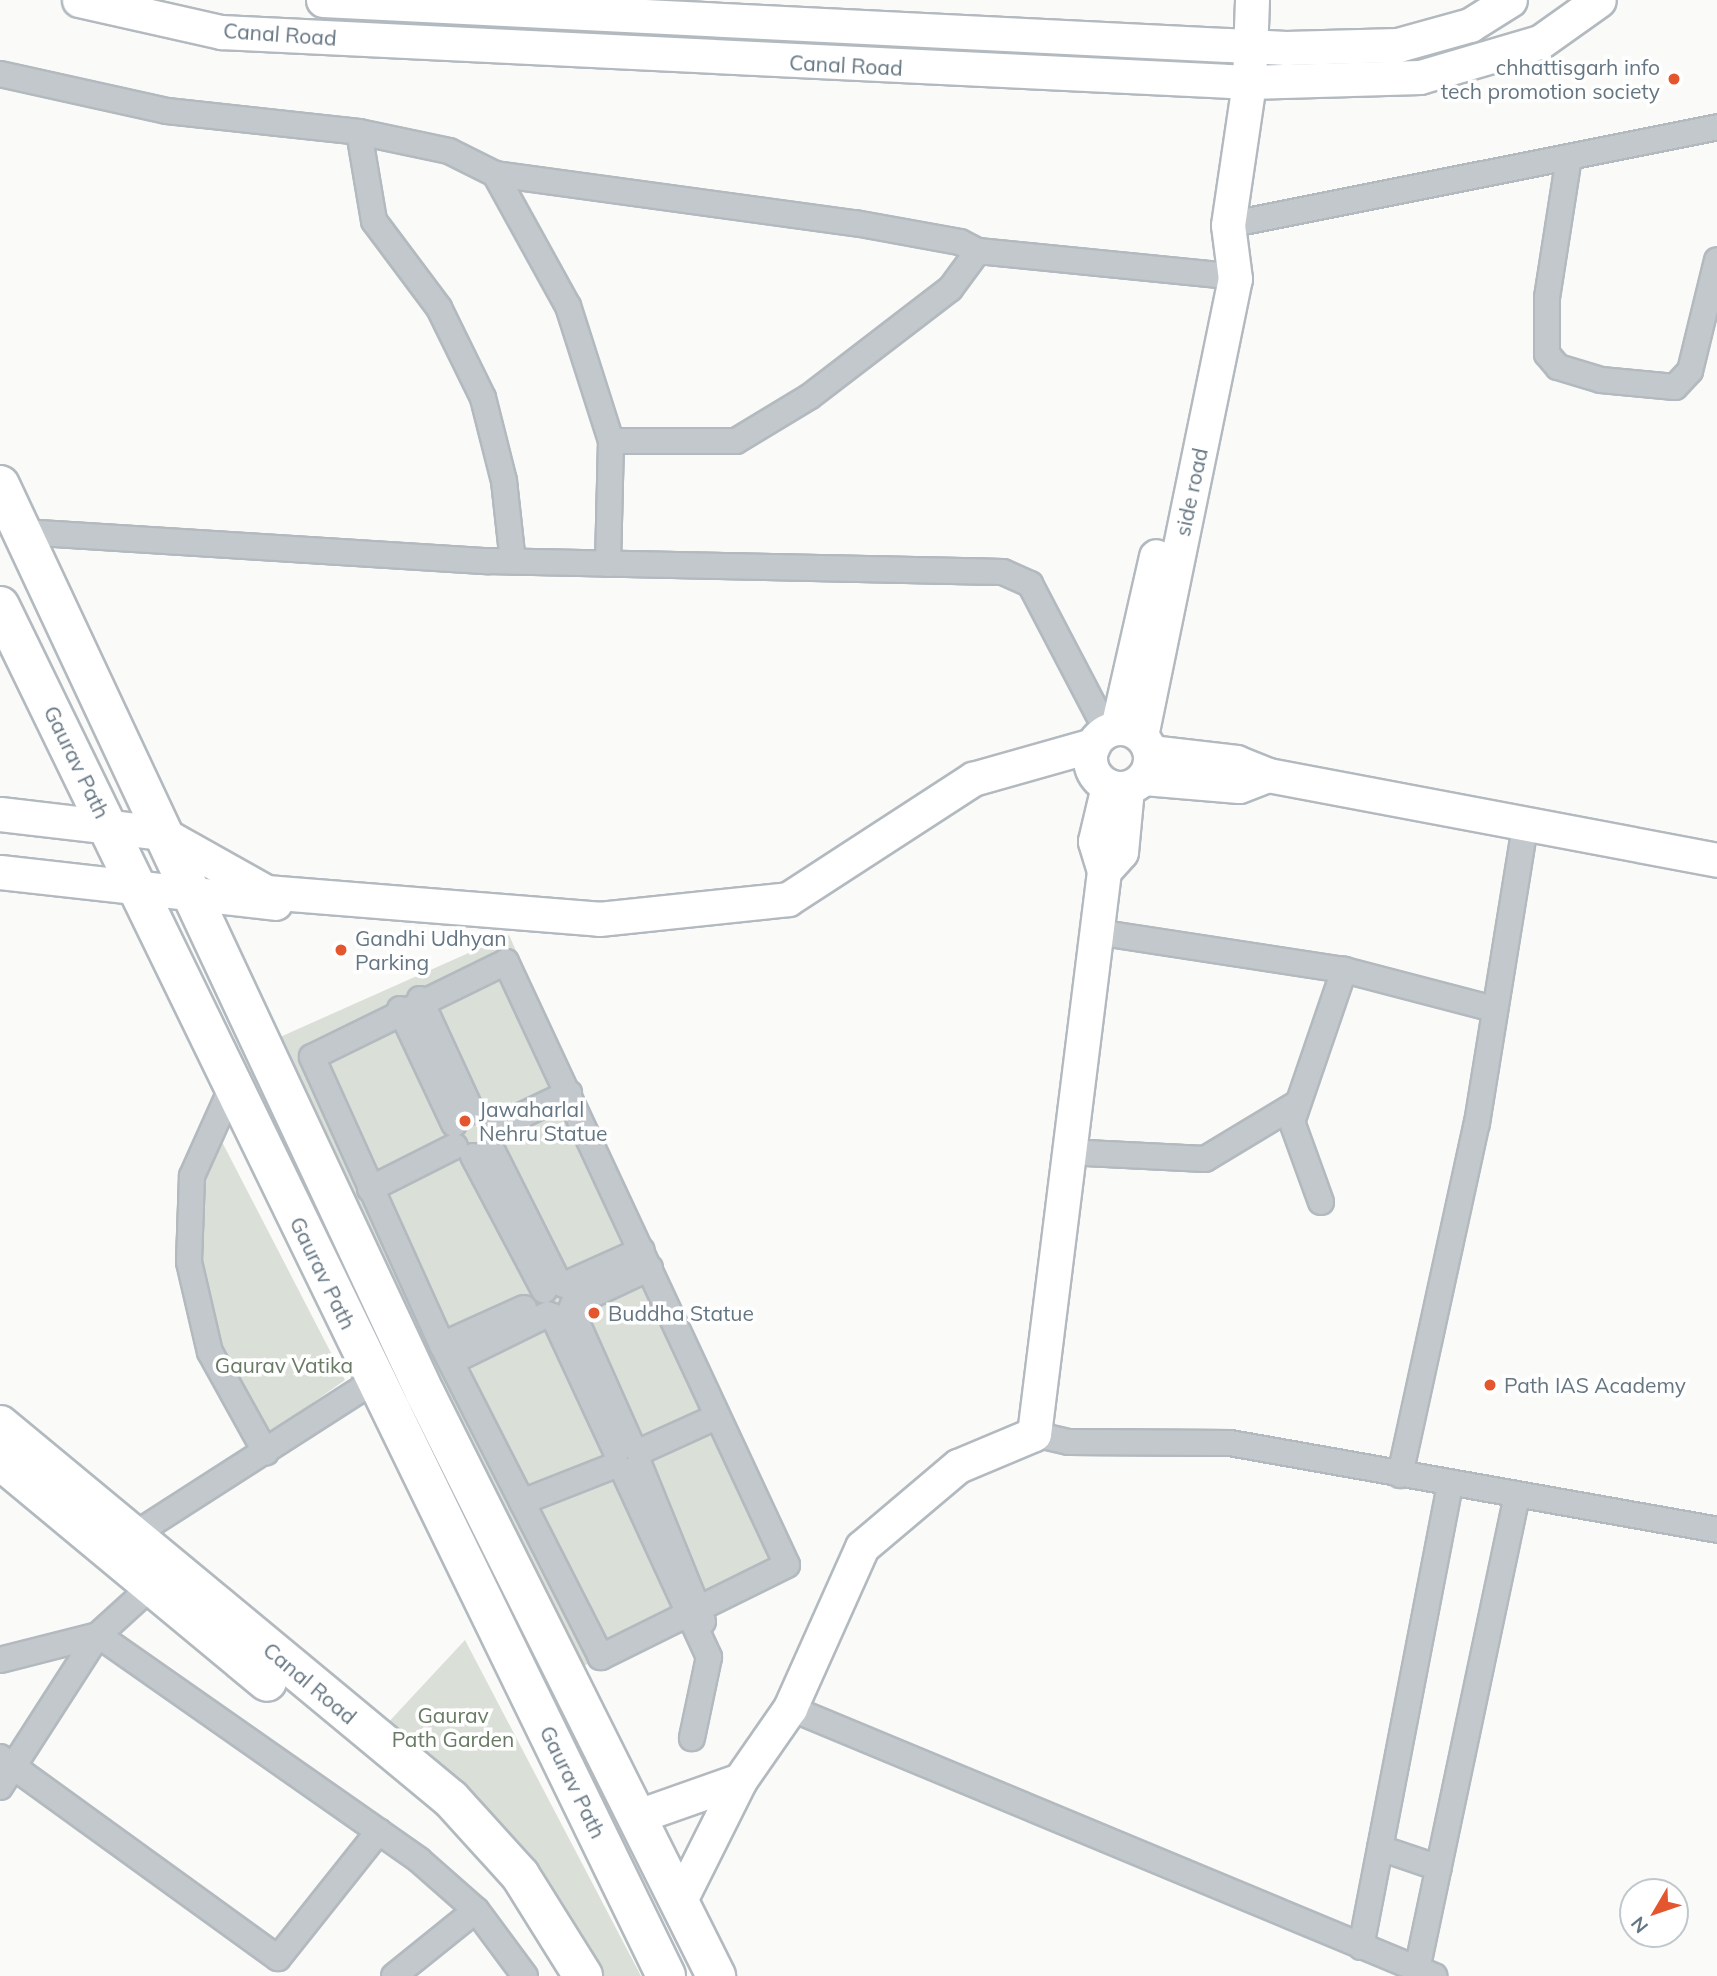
<!DOCTYPE html>
<style>
body{margin:0}
#map{position:relative;width:1717px;height:1976px;overflow:hidden;background:#fafaf8;font-family:Mulish,sans-serif}
div>[style]{position:absolute}
.green>*{inset:0;background:#dadfd7;transform-origin:0 0}
.roads{filter:drop-shadow(2px 0 #b3babf) drop-shadow(-2px 0 #b3babf) drop-shadow(0 2px #b3babf) drop-shadow(0 -2px #b3babf)}
.street>*{height:24px;margin:-12px;padding:0 12px;transform-origin:12px;border-radius:12px;background:#c3c8cc}
.secondary>*{height:33px;margin:-16.5px;padding:0 16.5px;transform-origin:16.5px;border-radius:16.5px;background:#fff}
.secondary>.ring{margin:-16.5px;padding:0;box-sizing:content-box;background:none;border:33px solid #fff;border-radius:50%}
.primary>*{height:38px;margin:-19px;padding:0 19px;transform-origin:19px;border-radius:19px;background:#fff}
.dots>*{width:19px;height:19px;translate:-50% -50%;box-sizing:border-box;border:4px solid #fff;border-radius:50%}
span{translate:-50% -50%;white-space:nowrap;text-align:center;line-height:1.15;-webkit-text-stroke:7px #fff;paint-order:stroke}
.street-label{font-size:21px;color:#657683}
.poi-label{font-size:21px;color:#657683}
.right{translate:-100% -50%;text-align:right}
.left{translate:0 -50%;text-align:left}
.park-label{font-size:21px;color:#687a64}
.north{position:absolute;left:1619px;top:1878px;width:70px;height:70px;box-sizing:border-box;background:#fff;border:2px solid #c1c8cd;border-radius:50%;rotate:231deg;font-size:19px;font-weight:700;line-height:28px;text-align:center;color:#657683}
.north::after{content:'';display:block;margin:auto;width:24px;height:32px;background:#e4572e;clip-path:polygon(50% 0,100% 100%,50% 72%,0 100%)}
</style>
<div id="map">
<div class="green">
<div style="left:509px;top:935px;width:698px;height:253px;rotate:66deg"></div>
<div style="clip-path:polygon(219px 1136px,345px 1380px,264px 1437px,223px 1346px,202px 1263px,204px 1181px)"></div>
<div style="clip-path:polygon(465px 1640px,641px 1976px,604px 1976px,384px 1727px)"></div>
</div>
<div class="roads">
<div class="street">
<div style="left:0;top:74px;width:171px;rotate:12.5deg"></div>
<div style="left:167px;top:111px;width:193px;rotate:6.2deg"></div>
<div style="left:359px;top:132px;width:92px;rotate:11.9deg"></div>
<div style="left:449px;top:151px;width:51px;rotate:26.6deg"></div>
<div style="left:495px;top:174px;width:363px;rotate:7.8deg"></div>
<div style="left:855px;top:223px;width:107px;rotate:10.3deg"></div>
<div style="left:960px;top:242px;width:20px;rotate:27deg"></div>
<div style="left:978px;top:251px;width:242px;rotate:5.7deg"></div>
<div style="left:359px;top:132px;width:90px;rotate:80.4deg"></div>
<div style="left:374px;top:221px;width:109px;rotate:53.2deg"></div>
<div style="left:439px;top:308px;width:100px;rotate:63.9deg"></div>
<div style="left:483px;top:398px;width:86px;rotate:75.8deg"></div>
<div style="left:504px;top:481px;width:81px;rotate:83.7deg"></div>
<div style="left:1569px;top:157px;width:142px;rotate:98.9deg"></div>
<div style="left:1547px;top:297px;width:57px;rotate:90deg"></div>
<div style="left:1547px;top:354px;width:17px;rotate:50deg"></div>
<div style="left:1558px;top:367px;width:45px;rotate:16.8deg"></div>
<div style="left:1601px;top:380px;width:74px;rotate:5.4deg"></div>
<div style="left:1675px;top:387px;width:22px;rotate:-47deg"></div>
<div style="left:1690px;top:371px;width:114px;rotate:-76.3deg"></div>
<div style="left:495px;top:174px;width:151px;rotate:61.1deg"></div>
<div style="left:568px;top:306px;width:142px;rotate:72.3deg"></div>
<div style="left:611px;top:441px;width:123px;rotate:91.4deg"></div>
<div style="left:1228px;top:225px;width:499px;rotate:-11.3deg"></div>
<div style="left:611px;top:441px;width:125px"></div>
<div style="left:736px;top:441px;width:85px;rotate:-31.1deg"></div>
<div style="left:809px;top:397px;width:178px;rotate:-37.5deg"></div>
<div style="left:950px;top:289px;width:47px;rotate:-53.6deg"></div>
<div style="left:23px;top:532px;width:465px;rotate:3.6deg"></div>
<div style="left:487px;top:561px;width:516px;rotate:1.22deg"></div>
<div style="left:1003px;top:572px;width:30px;rotate:24deg"></div>
<div style="left:1030px;top:584px;width:166px;rotate:62.4deg"></div>
<div style="left:1096px;top:932px;width:251px;rotate:8.7deg"></div>
<div style="left:1344px;top:970px;width:155px;rotate:14.6deg"></div>
<div style="left:506px;top:962px;width:665px;rotate:65.01deg"></div>
<div style="left:787px;top:1565px;width:208px;rotate:153.7deg"></div>
<div style="left:601px;top:1657px;width:350px;rotate:-117deg"></div>
<div style="left:442px;top:1345px;width:316px;rotate:-114.3deg"></div>
<div style="left:312px;top:1057px;width:216px;rotate:-26.1deg"></div>
<div style="left:420px;top:999px;width:124px;rotate:65.3deg"></div>
<div style="left:400px;top:1009px;width:127px;rotate:64.8deg"></div>
<div style="left:232px;top:1087px;width:98px;rotate:114.2deg"></div>
<div style="left:192px;top:1176px;width:86px;rotate:92deg"></div>
<div style="left:189px;top:1262px;width:92px;rotate:76.9deg"></div>
<div style="left:210px;top:1352px;width:115px;rotate:61deg"></div>
<div style="left:495px;top:1128px;width:82px;rotate:-25.3deg"></div>
<div style="left:491px;top:1148px;width:151px;rotate:63.3deg"></div>
<div style="left:1066px;top:1152px;width:139px;rotate:2.9deg"></div>
<div style="left:1205px;top:1159px;width:106px;rotate:-31.1deg"></div>
<div style="left:473px;top:1156px;width:152px;rotate:62.1deg"></div>
<div style="left:370px;top:1189px;width:95px;rotate:-26.8deg"></div>
<div style="left:1321px;top:1202px;width:85px;rotate:-109.9deg"></div>
<div style="left:1292px;top:1122px;width:161px;rotate:-71.1deg"></div>
<div style="left:564px;top:1285px;width:85px;rotate:-24.2deg"></div>
<div style="left:573px;top:1304px;width:85px;rotate:-25.1deg"></div>
<div style="left:571px;top:1309px;width:150px;rotate:66deg"></div>
<div style="left:553px;top:1316px;width:150px;rotate:65.1deg"></div>
<div style="left:442px;top:1345px;width:90px;rotate:-24.3deg"></div>
<div style="left:451px;top:1362px;width:108px;rotate:-26.3deg"></div>
<div style="left:1034px;top:1434px;width:36px;rotate:13deg"></div>
<div style="left:1069px;top:1442px;width:161px;rotate:0.4deg"></div>
<div style="left:1230px;top:1443px;width:495px;rotate:10.1deg"></div>
<div style="left:639px;top:1452px;width:85px;rotate:-24.4deg"></div>
<div style="left:639px;top:1464px;width:170px;rotate:67.9deg"></div>
<div style="left:623px;top:1470px;width:206px;rotate:65.3deg"></div>
<div style="left:709px;top:1657px;width:83px;rotate:101.9deg"></div>
<div style="left:1400px;top:1475px;width:360px;rotate:-77.7deg"></div>
<div style="left:1477px;top:1123px;width:301px;rotate:-80.8deg"></div>
<div style="left:522px;top:1502px;width:101px;rotate:-21.5deg"></div>
<div style="left:0;top:1660px;width:101px;rotate:-14.3deg"></div>
<div style="left:98px;top:1635px;width:73px;rotate:-42.2deg"></div>
<div style="left:152px;top:1586px;width:55px;rotate:-105.8deg"></div>
<div style="left:137px;top:1533px;width:283px;rotate:-32.7deg"></div>
<div style="left:790px;top:1708px;width:698px;rotate:22.59deg"></div>
<div style="left:0;top:1757px;width:343px;rotate:35.9deg"></div>
<div style="left:278px;top:1958px;width:162px;rotate:-51.5deg"></div>
<div style="left:0;top:1787px;width:181px;rotate:-57.2deg"></div>
<div style="left:98px;top:1635px;width:392px;rotate:35deg"></div>
<div style="left:419px;top:1860px;width:76px;rotate:41.3deg"></div>
<div style="left:476px;top:1910px;width:82px;rotate:53.4deg"></div>
<div style="left:1380px;top:1848px;width:62px;rotate:18.7deg"></div>
<div style="left:1361px;top:1947px;width:471px;rotate:-79.1deg"></div>
<div style="left:1417px;top:1970px;width:485px;rotate:-78.1deg"></div>
<div style="left:394px;top:1976px;width:105px;rotate:-38.8deg"></div>
</div>
<div class="secondary">
<div style="left:79px;top:0;width:146px;rotate:12.7deg"></div>
<div style="left:221px;top:32px;width:1029px;rotate:2.78deg"></div>
<div style="left:1249px;top:82px;width:171px;rotate:-1.7deg"></div>
<div style="left:1420px;top:77px;width:125px;rotate:-16.3deg"></div>
<div style="left:1540px;top:42px;width:72px;rotate:-35.4deg"></div>
<div style="left:323px;top:0;width:964px;rotate:2.85deg"></div>
<div style="left:1286px;top:48px;width:112px;rotate:-1.5deg"></div>
<div style="left:1398px;top:45px;width:75px;rotate:-15.5deg"></div>
<div style="left:1470px;top:25px;width:47px;rotate:-32deg"></div>
<div class="ring" style="left:1090px;top:728px;width:27px;height:27px"></div>
<div style="left:1117px;top:728px;width:176px;rotate:-77.2deg"></div>
<div style="left:1141px;top:736px;width:467px;rotate:-78.4deg"></div>
<div style="left:1235px;top:279px;width:54px;rotate:-97.4deg"></div>
<div style="left:1228px;top:225px;width:145px;rotate:-81.6deg"></div>
<div style="left:1249px;top:82px;width:82px;rotate:-87.9deg"></div>
<div style="left:1150px;top:752px;width:87px;rotate:6.6deg"></div>
<div style="left:1236px;top:762px;width:35px;rotate:22deg"></div>
<div style="left:1268px;top:775px;width:457px;rotate:10.7deg"></div>
<div style="left:1144px;top:778px;width:95px;rotate:4.8deg"></div>
<div style="left:1239px;top:786px;width:31px;rotate:-21deg"></div>
<div style="left:0;top:814px;width:162px;rotate:6.7deg"></div>
<div style="left:161px;top:833px;width:120px;rotate:29.3deg"></div>
<div style="left:266px;top:892px;width:334px;rotate:4.6deg"></div>
<div style="left:599px;top:919px;width:190px;rotate:-6deg"></div>
<div style="left:788px;top:899px;width:221px;rotate:-33deg"></div>
<div style="left:973px;top:779px;width:125px;rotate:-15.8deg"></div>
<div style="left:1104px;top:871px;width:25px;rotate:-48deg"></div>
<div style="left:1121px;top:852px;width:64px;rotate:-84.6deg"></div>
<div style="left:0;top:872px;width:277px;rotate:6.4deg"></div>
<div style="left:638px;top:1816px;width:108px;rotate:-19.4deg"></div>
<div style="left:680px;top:1900px;width:134px;rotate:-63.4deg"></div>
<div style="left:740px;top:1780px;width:88px;rotate:-55.2deg"></div>
<div style="left:790px;top:1708px;width:176px;rotate:-65.9deg"></div>
<div style="left:862px;top:1547px;width:126px;rotate:-40.2deg"></div>
<div style="left:958px;top:1466px;width:82px;rotate:-22.8deg"></div>
<div style="left:1034px;top:1434px;width:567px;rotate:-82.91deg"></div>
<div style="left:1104px;top:871px;width:31px;rotate:-107deg"></div>
<div style="left:1095px;top:841px;width:57px;rotate:-76.7deg"></div>
</div>
<div class="primary">
<div style="left:0;top:485px;width:1003px;rotate:64.92deg"></div>
<div style="left:425px;top:1393px;width:652px;rotate:63.47deg"></div>
<div style="left:0;top:606px;width:1523px;rotate:64.07deg"></div>
<div style="left:0;top:1425px;width:586px;rotate:39.67deg"></div>
<div style="left:451px;top:1799px;width:103px;rotate:47.8deg"></div>
<div style="left:520px;top:1875px;width:119px;rotate:58deg"></div>
<div style="left:0;top:1460px;width:347px;rotate:39.7deg"></div>
</div>
</div>
<div class="dots">
<div style="left:1674px;top:79px;background:#e4572e"></div>
<div style="left:341px;top:950px;background:#e4572e"></div>
<div style="left:465px;top:1121px;background:#e4572e"></div>
<div style="left:594px;top:1313px;background:#e4572e"></div>
<div style="left:1490px;top:1385px;background:#e4572e"></div>
</div>
<div class="street-label">
<span style="left:280px;top:34px;rotate:4deg">Canal Road</span>
<span style="left:846px;top:65px;rotate:3deg">Canal Road</span>
<span style="left:1191px;top:492px;rotate:-78deg">side road</span>
<span style="left:77px;top:762px;rotate:64deg">Gaurav Path</span>
<span style="left:323px;top:1273px;rotate:64deg">Gaurav Path</span>
<span style="left:310px;top:1683px;rotate:40deg">Canal Road</span>
<span style="left:573px;top:1782px;rotate:64deg">Gaurav Path</span>
</div>
<div class="poi-label">
<span class="right" style="left:1660px;top:79px">chhattisgarh info<br>tech promotion society</span>
<span class="left" style="left:355px;top:950px">Gandhi Udhyan<br>Parking</span>
<span class="left" style="left:479px;top:1121px">Jawaharlal<br>Nehru Statue</span>
<span class="left" style="left:608px;top:1313px">Buddha Statue</span>
<span class="left" style="left:1504px;top:1385px">Path IAS Academy</span>
</div>
<div class="park-label">
<span style="left:284px;top:1365px">Gaurav Vatika</span>
<span style="left:453px;top:1727px">Gaurav<br>Path Garden</span>
</div>
<div class="north">N</div>
</div>
